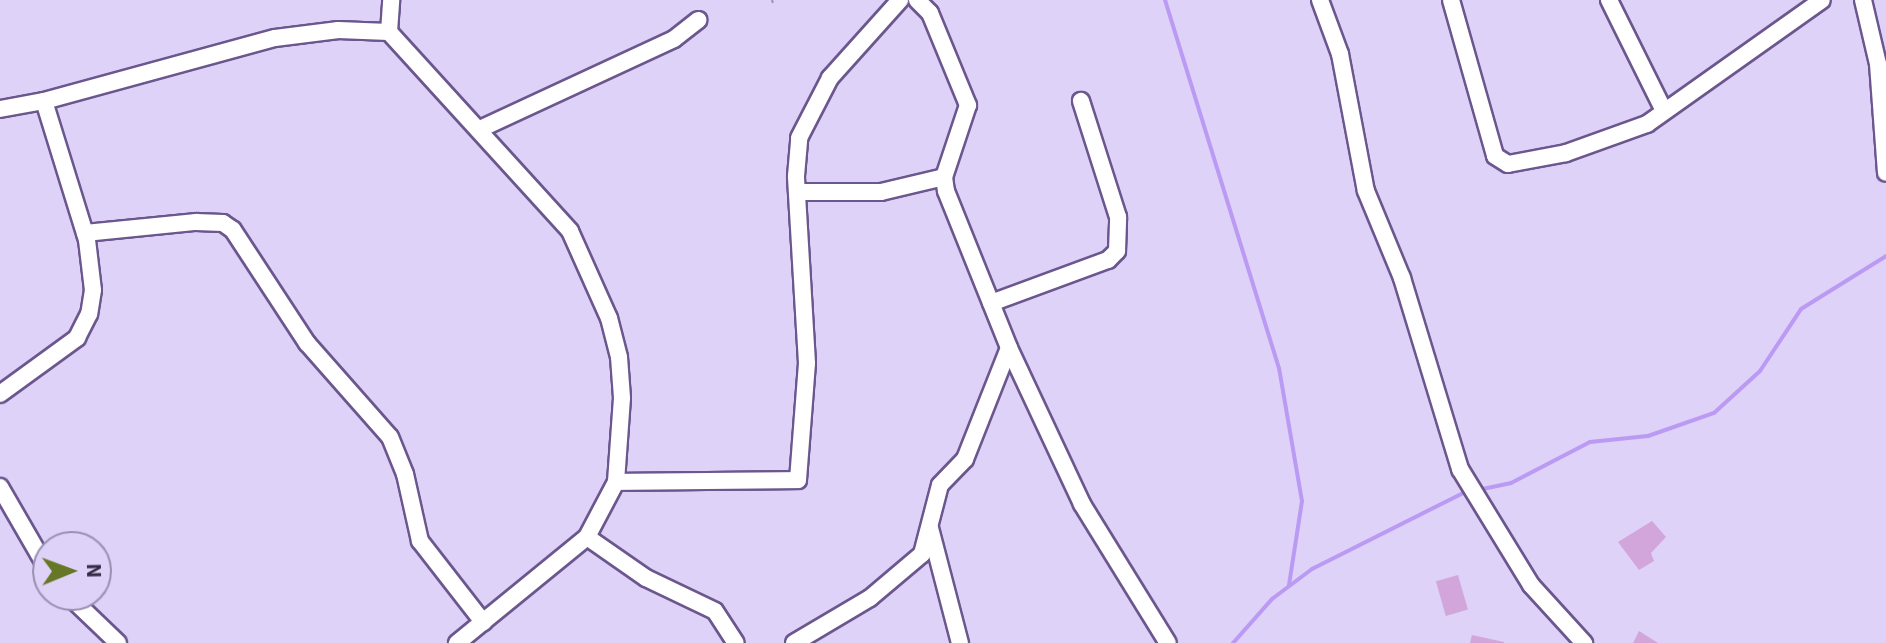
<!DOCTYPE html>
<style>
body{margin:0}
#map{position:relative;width:1886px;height:643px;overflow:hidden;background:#ded2f8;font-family:"Source Sans 3",sans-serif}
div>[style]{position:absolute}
.stream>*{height:4px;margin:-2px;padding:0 2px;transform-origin:2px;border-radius:2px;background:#bb9af4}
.building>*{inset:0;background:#d2a6db;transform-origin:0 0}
.path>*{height:2px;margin-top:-1px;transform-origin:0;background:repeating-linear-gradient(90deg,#998faf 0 4px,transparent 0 10px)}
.roads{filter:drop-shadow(2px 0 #6b578e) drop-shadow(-2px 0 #6b578e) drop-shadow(0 2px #6b578e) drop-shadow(0 -2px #6b578e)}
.minor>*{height:16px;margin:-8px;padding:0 8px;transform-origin:8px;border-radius:8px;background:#fff}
span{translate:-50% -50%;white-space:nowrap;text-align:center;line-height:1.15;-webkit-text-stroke:6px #ded2f8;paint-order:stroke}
.north{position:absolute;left:32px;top:531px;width:80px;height:80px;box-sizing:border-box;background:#ded2f8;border:2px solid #9a8fb0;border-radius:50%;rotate:89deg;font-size:22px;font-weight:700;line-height:32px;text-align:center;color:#332b43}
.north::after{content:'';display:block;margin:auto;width:28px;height:36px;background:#667725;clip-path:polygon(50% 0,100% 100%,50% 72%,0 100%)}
</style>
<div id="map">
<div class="stream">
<div style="left:1165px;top:0;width:385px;rotate:72.8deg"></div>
<div style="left:1279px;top:368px;width:135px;rotate:80.2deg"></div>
<div style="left:1302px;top:501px;width:85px;rotate:98.8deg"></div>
<div style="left:1478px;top:490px;width:34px;rotate:-12deg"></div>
<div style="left:1511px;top:483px;width:89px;rotate:-27.4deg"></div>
<div style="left:1590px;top:442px;width:58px;rotate:-5.9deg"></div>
<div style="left:1648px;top:436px;width:70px;rotate:-19.2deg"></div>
<div style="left:1714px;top:413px;width:62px;rotate:-42.4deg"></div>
<div style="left:1760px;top:371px;width:74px;rotate:-56.5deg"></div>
<div style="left:1801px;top:309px;width:100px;rotate:-31.9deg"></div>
<div style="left:1233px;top:643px;width:59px;rotate:-48.4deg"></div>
<div style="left:1272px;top:599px;width:50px;rotate:-36.9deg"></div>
<div style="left:1312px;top:569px;width:176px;rotate:-26.7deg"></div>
</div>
<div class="building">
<div style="clip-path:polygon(1652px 521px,1666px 537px,1651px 553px,1654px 561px,1639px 570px,1618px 542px)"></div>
<div style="left:1458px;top:575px;width:36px;height:23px;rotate:74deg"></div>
<div style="clip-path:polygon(1639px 631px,1658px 643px,1633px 643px)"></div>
<div style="clip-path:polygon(1472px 635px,1504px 642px,1504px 643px,1470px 643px)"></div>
</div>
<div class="path">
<div style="left:772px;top:0;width:3px;rotate:72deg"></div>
</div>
<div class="roads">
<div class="minor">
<div style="left:917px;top:0;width:18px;rotate:45deg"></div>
<div style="left:930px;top:13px;width:100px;rotate:67.6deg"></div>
<div style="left:968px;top:105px;width:76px;rotate:108.4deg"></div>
<div style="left:944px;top:177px;width:14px;rotate:82deg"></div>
<div style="left:946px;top:191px;width:169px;rotate:68.1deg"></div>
<div style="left:1009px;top:348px;width:172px;rotate:64.9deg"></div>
<div style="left:1082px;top:504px;width:163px;rotate:58.3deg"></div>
<div style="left:1320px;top:0;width:58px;rotate:69.7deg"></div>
<div style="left:1340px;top:54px;width:139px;rotate:79.3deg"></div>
<div style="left:1366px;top:191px;width:94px;rotate:67.5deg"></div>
<div style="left:1402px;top:278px;width:200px;rotate:73.1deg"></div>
<div style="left:1460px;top:469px;width:136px;rotate:58.5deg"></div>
<div style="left:1531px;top:585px;width:79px;rotate:47.6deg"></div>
<div style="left:1451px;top:0;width:162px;rotate:74.2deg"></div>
<div style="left:1495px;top:156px;width:15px;rotate:32deg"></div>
<div style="left:1508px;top:164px;width:59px;rotate:-10.7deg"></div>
<div style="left:1566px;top:153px;width:86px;rotate:-19.7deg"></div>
<div style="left:1647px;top:124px;width:214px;rotate:-35.3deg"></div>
<div style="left:1609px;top:0;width:124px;rotate:63.6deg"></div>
<div style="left:1863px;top:0;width:66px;rotate:76.8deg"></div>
<div style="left:1878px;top:64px;width:109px;rotate:85.8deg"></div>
<div style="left:389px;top:32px;width:32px;rotate:-86deg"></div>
<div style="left:44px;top:101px;width:239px;rotate:-15.3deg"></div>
<div style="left:275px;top:38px;width:64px;rotate:-7.2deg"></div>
<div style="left:338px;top:30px;width:51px;rotate:2.2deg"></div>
<div style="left:389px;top:32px;width:269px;rotate:47.7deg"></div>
<div style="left:570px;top:231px;width:95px;rotate:65.9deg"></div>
<div style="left:609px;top:318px;width:40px;rotate:75.6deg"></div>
<div style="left:619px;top:357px;width:41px;rotate:85.8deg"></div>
<div style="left:622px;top:398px;width:84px;rotate:94.1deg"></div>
<div style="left:616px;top:482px;width:62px;rotate:117.8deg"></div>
<div style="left:587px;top:537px;width:168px;rotate:140.8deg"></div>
<div style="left:0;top:109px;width:45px;rotate:-10.3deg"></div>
<div style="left:44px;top:101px;width:145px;rotate:72.8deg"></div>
<div style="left:87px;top:240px;width:50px;rotate:83.2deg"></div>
<div style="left:93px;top:290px;width:24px;rotate:99deg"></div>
<div style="left:89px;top:314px;width:27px;rotate:117deg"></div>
<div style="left:77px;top:338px;width:95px;rotate:144deg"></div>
<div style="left:480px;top:129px;width:214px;rotate:-24.9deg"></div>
<div style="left:674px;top:39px;width:31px;rotate:-38deg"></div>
<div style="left:797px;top:192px;width:84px"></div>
<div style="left:881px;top:192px;width:65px;rotate:-13.4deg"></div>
<div style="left:85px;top:233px;width:112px;rotate:-5.7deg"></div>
<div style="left:196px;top:222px;width:27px;rotate:2deg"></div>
<div style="left:223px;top:223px;width:12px;rotate:35deg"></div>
<div style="left:233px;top:230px;width:135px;rotate:56.8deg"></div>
<div style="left:307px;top:343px;width:125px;rotate:48.6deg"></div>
<div style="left:390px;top:437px;width:40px;rotate:68deg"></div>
<div style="left:405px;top:474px;width:69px;rotate:77.4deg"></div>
<div style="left:420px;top:541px;width:103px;rotate:52.1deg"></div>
<div style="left:991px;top:303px;width:125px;rotate:-20.2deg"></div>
<div style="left:1108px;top:260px;width:13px;rotate:-45deg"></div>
<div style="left:1117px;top:251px;width:34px;rotate:-88deg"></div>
<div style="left:1118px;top:217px;width:122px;rotate:-107.7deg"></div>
<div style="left:616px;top:482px;width:182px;rotate:-0.6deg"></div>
<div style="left:798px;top:480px;width:117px;rotate:-85.6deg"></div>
<div style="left:807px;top:363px;width:187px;rotate:-93.4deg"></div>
<div style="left:796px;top:176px;width:38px;rotate:-85deg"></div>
<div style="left:799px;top:138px;width:68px;rotate:-62.7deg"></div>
<div style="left:830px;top:78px;width:105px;rotate:-48.1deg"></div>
<div style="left:0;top:487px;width:96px;rotate:60deg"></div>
<div style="left:930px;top:528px;width:119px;rotate:75.4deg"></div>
<div style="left:587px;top:537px;width:72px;rotate:34.8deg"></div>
<div style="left:646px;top:578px;width:76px;rotate:25.6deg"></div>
<div style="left:715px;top:611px;width:38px;rotate:57deg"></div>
<div style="left:68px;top:595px;width:69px;rotate:43.8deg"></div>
<div style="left:794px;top:643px;width:88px;rotate:-30.6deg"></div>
<div style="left:870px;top:598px;width:68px;rotate:-40.2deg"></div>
<div style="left:922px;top:554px;width:71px;rotate:-75.4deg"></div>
<div style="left:940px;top:485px;width:36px;rotate:-46deg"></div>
<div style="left:965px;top:459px;width:119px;rotate:-68.4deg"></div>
</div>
</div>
<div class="north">N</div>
</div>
